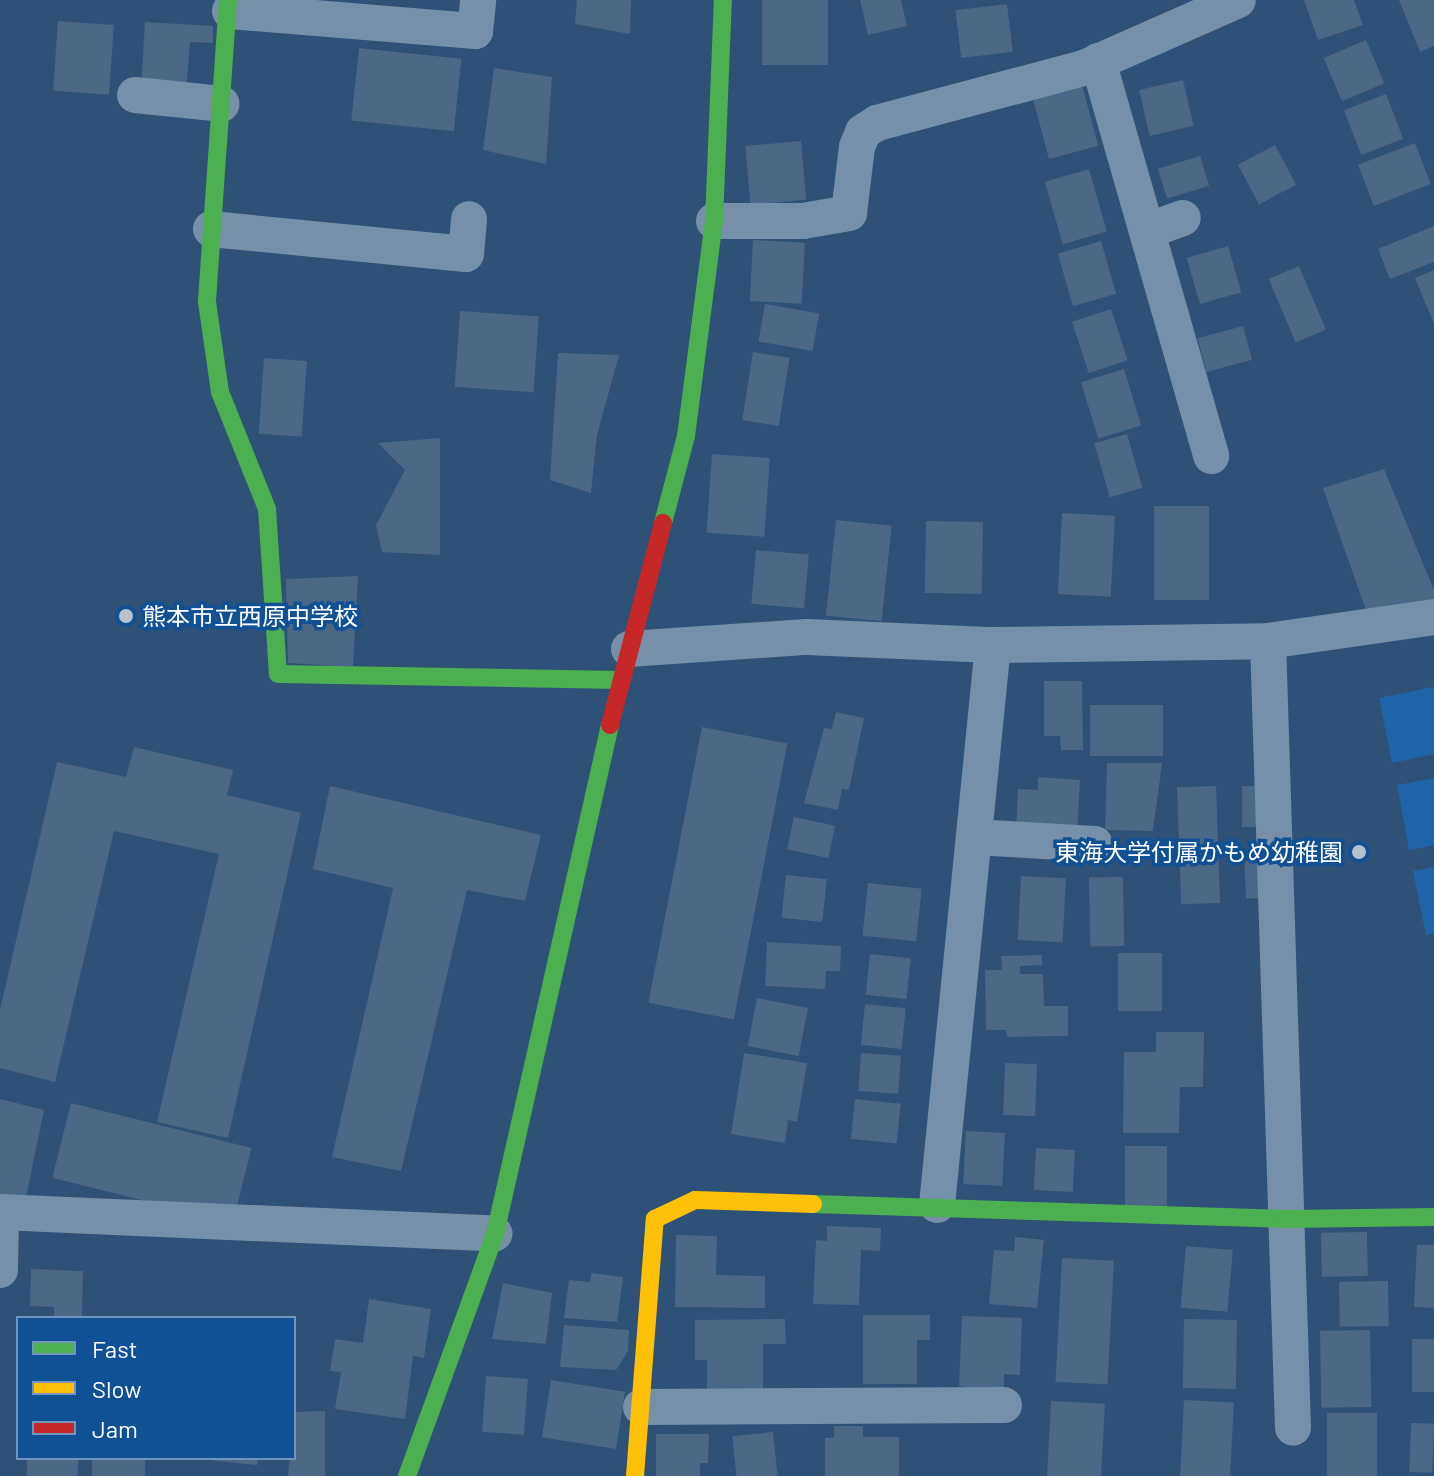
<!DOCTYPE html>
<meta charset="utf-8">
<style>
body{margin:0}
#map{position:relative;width:1434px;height:1476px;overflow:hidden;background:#2e5177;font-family:Barlow,"Noto Sans JP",sans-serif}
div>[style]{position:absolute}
.green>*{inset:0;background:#2065aa}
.building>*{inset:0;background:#4b6886;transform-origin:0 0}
.street>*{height:36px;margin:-18px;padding:0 18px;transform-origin:18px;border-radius:18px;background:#7790a9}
.fast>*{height:18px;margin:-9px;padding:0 9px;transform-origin:9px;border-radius:9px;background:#4caf50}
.slow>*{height:18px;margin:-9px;padding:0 9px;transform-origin:9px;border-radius:9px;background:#ffc107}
.jam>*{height:18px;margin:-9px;padding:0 9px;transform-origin:9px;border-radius:9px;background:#c62828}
.dots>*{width:22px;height:22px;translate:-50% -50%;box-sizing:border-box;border:4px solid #105095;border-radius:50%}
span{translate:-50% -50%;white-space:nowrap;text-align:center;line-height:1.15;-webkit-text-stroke:7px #105095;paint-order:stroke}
.poi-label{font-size:24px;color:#fff}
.left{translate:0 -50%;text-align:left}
.right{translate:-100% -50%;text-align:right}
.legend{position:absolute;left:16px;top:1316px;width:280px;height:144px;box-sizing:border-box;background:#105095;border:2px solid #7096bf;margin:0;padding:10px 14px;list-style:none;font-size:24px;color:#fff}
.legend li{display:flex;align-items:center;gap:16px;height:40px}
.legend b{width:40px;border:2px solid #7096bf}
</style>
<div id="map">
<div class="green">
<div style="clip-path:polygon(1434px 687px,1434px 754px,1392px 763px,1379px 698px)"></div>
<div style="clip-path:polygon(1434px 778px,1434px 845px,1409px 850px,1397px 785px)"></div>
<div style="clip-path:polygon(1434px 867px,1434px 933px,1426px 935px,1413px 871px)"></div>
</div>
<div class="building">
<div style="clip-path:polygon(577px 0,631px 0,630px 34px,575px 24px)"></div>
<div style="left:762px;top:0;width:66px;height:65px"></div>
<div style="clip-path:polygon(860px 0,901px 0,907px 26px,868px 35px)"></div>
<div style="clip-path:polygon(1304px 0,1354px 0,1363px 25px,1318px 40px)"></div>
<div style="clip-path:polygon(1399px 0,1434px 0,1434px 46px,1420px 52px)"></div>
<div style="left:1007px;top:4px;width:48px;height:52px;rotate:83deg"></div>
<div style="left:58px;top:21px;width:56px;height:70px;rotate:4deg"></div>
<div style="clip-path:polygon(145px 22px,213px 26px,213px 43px,190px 42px,186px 92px,141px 89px)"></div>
<div style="left:1366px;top:40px;width:47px;height:46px;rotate:67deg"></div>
<div style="left:359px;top:48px;width:103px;height:73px;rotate:6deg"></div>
<div style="clip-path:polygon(494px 68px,552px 77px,546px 164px,483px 150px)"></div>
<div style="left:1183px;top:80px;width:47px;height:45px;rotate:77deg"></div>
<div style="left:1082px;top:85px;width:63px;height:51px;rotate:75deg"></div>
<div style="left:1386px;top:94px;width:48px;height:45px;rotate:69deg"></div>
<div style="left:801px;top:141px;width:59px;height:56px;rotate:85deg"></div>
<div style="left:1415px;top:143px;width:44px;height:61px;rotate:69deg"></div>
<div style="left:1275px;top:145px;width:45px;height:42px;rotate:62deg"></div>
<div style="left:1200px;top:156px;width:31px;height:44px;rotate:73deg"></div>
<div style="left:1089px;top:169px;width:65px;height:46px;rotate:74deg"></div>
<div style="clip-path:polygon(1434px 226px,1434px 262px,1390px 279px,1378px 249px)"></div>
<div style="left:753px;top:240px;width:52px;height:61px;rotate:3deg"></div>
<div style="left:1101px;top:241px;width:55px;height:45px;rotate:74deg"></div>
<div style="left:1228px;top:246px;width:48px;height:43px;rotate:74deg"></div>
<div style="left:1299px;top:266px;width:69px;height:33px;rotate:67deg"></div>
<div style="clip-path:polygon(1434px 270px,1434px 324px,1415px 278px)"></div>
<div style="left:765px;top:304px;width:55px;height:38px;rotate:10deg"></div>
<div style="left:1111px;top:309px;width:54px;height:41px;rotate:72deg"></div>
<div style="left:460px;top:311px;width:79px;height:76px;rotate:4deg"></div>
<div style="left:1243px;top:326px;width:35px;height:47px;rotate:75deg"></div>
<div style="left:753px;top:352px;width:37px;height:69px;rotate:9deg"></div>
<div style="clip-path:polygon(558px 353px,619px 355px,597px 435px,591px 493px,550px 480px)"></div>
<div style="left:264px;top:358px;width:43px;height:76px;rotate:4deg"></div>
<div style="left:1124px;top:369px;width:59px;height:45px;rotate:73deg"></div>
<div style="left:1127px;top:434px;width:56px;height:34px;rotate:74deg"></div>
<div style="clip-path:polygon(440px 438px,440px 555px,382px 552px,376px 525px,405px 470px,378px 443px)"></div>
<div style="left:712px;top:454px;width:58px;height:79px;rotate:4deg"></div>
<div style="clip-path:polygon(1384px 469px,1434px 590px,1434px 605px,1368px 616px,1323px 488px)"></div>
<div style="left:1154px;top:506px;width:55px;height:94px"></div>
<div style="left:1062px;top:513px;width:53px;height:81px;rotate:3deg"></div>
<div style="left:836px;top:520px;width:56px;height:96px;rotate:6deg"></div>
<div style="left:926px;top:521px;width:57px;height:72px;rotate:1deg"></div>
<div style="left:756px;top:550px;width:53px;height:54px;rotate:5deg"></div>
<div style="clip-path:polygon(358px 576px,353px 667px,288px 663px,286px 579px)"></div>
<div style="clip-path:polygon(1044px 681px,1082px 681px,1083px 750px,1061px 750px,1060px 736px,1044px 736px)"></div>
<div style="left:1090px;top:705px;width:73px;height:51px"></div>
<div style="clip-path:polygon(836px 712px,864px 718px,849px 790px,842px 789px,838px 810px,804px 803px,824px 728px,832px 729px)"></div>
<div style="left:702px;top:727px;width:87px;height:281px;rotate:11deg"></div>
<div style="clip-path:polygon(134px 747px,233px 770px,227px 795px,301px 813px,228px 1138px,157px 1122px,219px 854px,114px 831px,55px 1082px,0 1068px,0 1010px,57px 762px,126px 777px)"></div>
<div style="clip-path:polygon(1107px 763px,1162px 763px,1153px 831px,1105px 830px)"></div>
<div style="clip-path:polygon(1038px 777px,1080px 780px,1077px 835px,1016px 831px,1018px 789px,1038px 790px)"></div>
<div style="clip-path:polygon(330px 786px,541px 835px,525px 901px,467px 890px,401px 1171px,332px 1157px,393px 888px,313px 869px)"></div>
<div style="left:1216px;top:786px;width:117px;height:39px;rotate:88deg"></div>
<div style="left:1242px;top:786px;width:16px;height:41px"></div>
<div style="left:794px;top:817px;width:42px;height:33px;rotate:12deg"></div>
<div style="left:1260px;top:857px;width:41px;height:16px;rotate:87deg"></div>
<div style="left:786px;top:875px;width:41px;height:43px;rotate:6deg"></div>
<div style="left:1021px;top:876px;width:45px;height:64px;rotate:3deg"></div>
<div style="left:1123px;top:877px;width:69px;height:34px;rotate:89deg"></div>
<div style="left:868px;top:883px;width:54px;height:53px;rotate:6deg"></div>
<div style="clip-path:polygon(767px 942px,841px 946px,840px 971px,826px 971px,825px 989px,765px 986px)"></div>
<div style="left:1118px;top:953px;width:44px;height:58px"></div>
<div style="left:870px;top:954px;width:41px;height:41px;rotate:6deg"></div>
<div style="clip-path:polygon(1042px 955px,1042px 965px,1020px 966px,1020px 974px,1043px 974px,1044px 1006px,1068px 1006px,1068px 1036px,1007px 1037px,1006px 1030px,986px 1030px,985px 970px,1002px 970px,1001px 956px)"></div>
<div style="left:757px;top:998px;width:52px;height:49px;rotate:11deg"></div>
<div style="left:865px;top:1004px;width:41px;height:41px;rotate:6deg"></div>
<div style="clip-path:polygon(1156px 1032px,1204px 1032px,1203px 1087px,1180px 1087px,1179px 1133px,1123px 1133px,1124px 1052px,1156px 1052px)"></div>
<div style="clip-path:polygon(744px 1053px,807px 1063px,797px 1122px,788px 1120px,785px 1143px,731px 1134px)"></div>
<div style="left:861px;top:1053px;width:40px;height:38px;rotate:4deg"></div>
<div style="left:1005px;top:1063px;width:32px;height:52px;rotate:2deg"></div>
<div style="clip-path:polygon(0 1099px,44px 1110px,24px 1207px,0 1202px)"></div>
<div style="left:855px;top:1099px;width:46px;height:40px;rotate:6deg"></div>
<div style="left:71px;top:1103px;width:186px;height:77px;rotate:14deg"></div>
<div style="left:966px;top:1131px;width:39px;height:53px;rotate:3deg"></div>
<div style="left:1167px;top:1146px;width:62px;height:42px;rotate:90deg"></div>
<div style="left:1036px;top:1148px;width:39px;height:42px;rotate:3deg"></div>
<div style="clip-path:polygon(827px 1226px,881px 1228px,880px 1251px,861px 1250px,859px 1305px,813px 1304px,816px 1240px,827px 1241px)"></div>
<div style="left:1367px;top:1232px;width:44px;height:46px;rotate:89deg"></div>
<div style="clip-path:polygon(676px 1235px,717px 1236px,716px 1275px,765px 1276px,765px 1308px,675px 1307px)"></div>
<div style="clip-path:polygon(1015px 1237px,1044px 1240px,1037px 1308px,989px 1304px,994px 1250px,1014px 1251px)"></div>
<div style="clip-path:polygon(1417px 1245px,1434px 1245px,1434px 1308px,1414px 1307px)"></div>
<div style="left:1186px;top:1246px;width:47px;height:62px;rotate:5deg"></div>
<div style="left:1062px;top:1258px;width:52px;height:124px;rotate:3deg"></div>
<div style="clip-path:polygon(31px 1269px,83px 1271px,82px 1318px,54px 1318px,54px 1307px,30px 1306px)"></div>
<div style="clip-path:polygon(591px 1273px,623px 1277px,617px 1322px,564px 1318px,569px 1280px,590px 1282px)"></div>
<div style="left:1388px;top:1281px;width:45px;height:49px;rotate:89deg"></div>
<div style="clip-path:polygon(503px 1283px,552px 1293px,546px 1344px,492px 1339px)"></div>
<div style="clip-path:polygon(369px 1299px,431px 1309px,424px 1358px,413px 1356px,405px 1419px,335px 1409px,341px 1372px,330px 1371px,335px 1339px,363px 1343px)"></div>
<div style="clip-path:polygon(863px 1315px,930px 1315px,930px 1340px,917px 1340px,917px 1384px,863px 1384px)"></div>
<div style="clip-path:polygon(962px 1316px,1022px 1318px,1020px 1375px,1004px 1374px,1004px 1395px,959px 1386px)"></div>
<div style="clip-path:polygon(785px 1319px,786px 1344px,763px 1344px,763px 1392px,707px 1392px,707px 1360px,695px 1360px,695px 1320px)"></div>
<div style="left:1184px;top:1319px;width:53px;height:69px;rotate:1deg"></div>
<div style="clip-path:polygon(564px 1325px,629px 1330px,628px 1351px,616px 1370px,560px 1367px)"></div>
<div style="left:1370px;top:1330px;width:77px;height:50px;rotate:89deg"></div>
<div style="left:1434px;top:1339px;width:53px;height:22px;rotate:90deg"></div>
<div style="left:486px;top:1376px;width:42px;height:56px;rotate:4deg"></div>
<div style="left:551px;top:1380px;width:75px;height:58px;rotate:9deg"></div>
<div style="left:1184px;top:1400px;width:50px;height:76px;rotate:3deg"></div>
<div style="left:1051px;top:1401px;width:54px;height:75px;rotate:3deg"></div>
<div style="clip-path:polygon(325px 1411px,325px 1476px,288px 1476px,294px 1412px)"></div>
<div style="left:1377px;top:1413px;width:63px;height:50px;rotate:90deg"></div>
<div style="left:1411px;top:1423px;width:23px;height:49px;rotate:2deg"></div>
<div style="clip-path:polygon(834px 1426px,863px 1426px,863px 1437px,899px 1437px,899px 1476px,825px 1476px,825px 1438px,834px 1437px)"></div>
<div style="left:773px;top:1432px;width:44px;height:41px;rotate:84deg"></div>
<div style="clip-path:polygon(656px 1434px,709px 1434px,708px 1463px,700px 1463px,700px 1476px,656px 1476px)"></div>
<div style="left:27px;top:1458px;width:51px;height:18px"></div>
<div style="left:92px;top:1458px;width:53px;height:18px"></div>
<div style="clip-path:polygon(190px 1458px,258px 1458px,257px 1465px)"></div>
</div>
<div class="street">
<div style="left:230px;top:11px;width:246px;rotate:4.7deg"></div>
<div style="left:475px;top:31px;width:31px;rotate:-84deg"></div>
<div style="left:1098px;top:61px;width:411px;rotate:74deg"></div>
<div style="left:135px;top:95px;width:87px;rotate:5.9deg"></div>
<div style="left:714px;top:221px;width:89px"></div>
<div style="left:803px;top:221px;width:47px;rotate:-9.9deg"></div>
<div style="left:849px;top:213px;width:66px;rotate:-83.1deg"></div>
<div style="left:857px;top:147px;width:16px;rotate:-68deg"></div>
<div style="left:863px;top:132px;width:17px;rotate:-33deg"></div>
<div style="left:877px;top:123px;width:214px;rotate:-14.9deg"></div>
<div style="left:1084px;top:68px;width:168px;rotate:-23.8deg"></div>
<div style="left:211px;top:229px;width:256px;rotate:5.6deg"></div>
<div style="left:466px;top:254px;width:35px;rotate:-85deg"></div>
<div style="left:1147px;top:231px;width:38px;rotate:-20deg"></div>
<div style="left:1268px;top:641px;width:787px;rotate:88.18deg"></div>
<div style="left:629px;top:649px;width:178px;rotate:-3.9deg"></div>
<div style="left:807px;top:637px;width:186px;rotate:2.5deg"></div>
<div style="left:993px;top:645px;width:275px;rotate:-0.8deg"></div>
<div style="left:1268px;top:641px;width:168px;rotate:-8.2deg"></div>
<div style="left:974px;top:837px;width:121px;rotate:3.3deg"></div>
<div style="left:937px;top:1205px;width:563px;rotate:-84.29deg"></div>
<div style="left:0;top:1212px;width:495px;rotate:2.5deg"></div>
<div style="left:0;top:1270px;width:58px;rotate:-89deg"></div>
<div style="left:641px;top:1407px;width:363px;rotate:-0.3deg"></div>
</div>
<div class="fast">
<div style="left:228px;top:0;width:303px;rotate:94deg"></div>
<div style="left:207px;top:302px;width:91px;rotate:81.8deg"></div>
<div style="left:220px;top:392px;width:126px;rotate:68.1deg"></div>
<div style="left:267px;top:509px;width:165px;rotate:86.2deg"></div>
<div style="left:278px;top:674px;width:342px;rotate:1deg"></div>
<div style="left:663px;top:523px;width:90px;rotate:-75.2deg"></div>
<div style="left:686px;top:436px;width:217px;rotate:-82.6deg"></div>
<div style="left:714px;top:221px;width:221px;rotate:-87.7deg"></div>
<div style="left:813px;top:1204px;width:474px;rotate:1.8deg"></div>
<div style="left:1287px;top:1219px;width:147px;rotate:-0.8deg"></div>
<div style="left:407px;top:1476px;width:258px;rotate:-70deg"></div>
<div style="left:495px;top:1234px;width:522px;rotate:-77.27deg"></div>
</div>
<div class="slow">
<div style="left:635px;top:1476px;width:258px;rotate:-85.6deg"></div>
<div style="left:655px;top:1219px;width:44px;rotate:-25.4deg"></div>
<div style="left:695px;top:1200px;width:118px;rotate:1.9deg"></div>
</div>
<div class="jam">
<div style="left:610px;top:725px;width:209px;rotate:-75.3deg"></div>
</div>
<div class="dots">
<div style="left:126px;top:616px;background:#b6c2cf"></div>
<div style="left:1359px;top:852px;background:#b6c2cf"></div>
</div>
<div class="poi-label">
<span class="left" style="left:142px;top:616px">熊本市立西原中学校</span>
<span class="right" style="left:1343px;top:852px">東海大学付属かもめ幼稚園</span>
</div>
<ul class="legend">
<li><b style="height:10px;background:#4caf50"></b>Fast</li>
<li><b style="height:10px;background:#ffc107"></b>Slow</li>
<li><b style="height:10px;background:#c62828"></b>Jam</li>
</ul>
</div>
